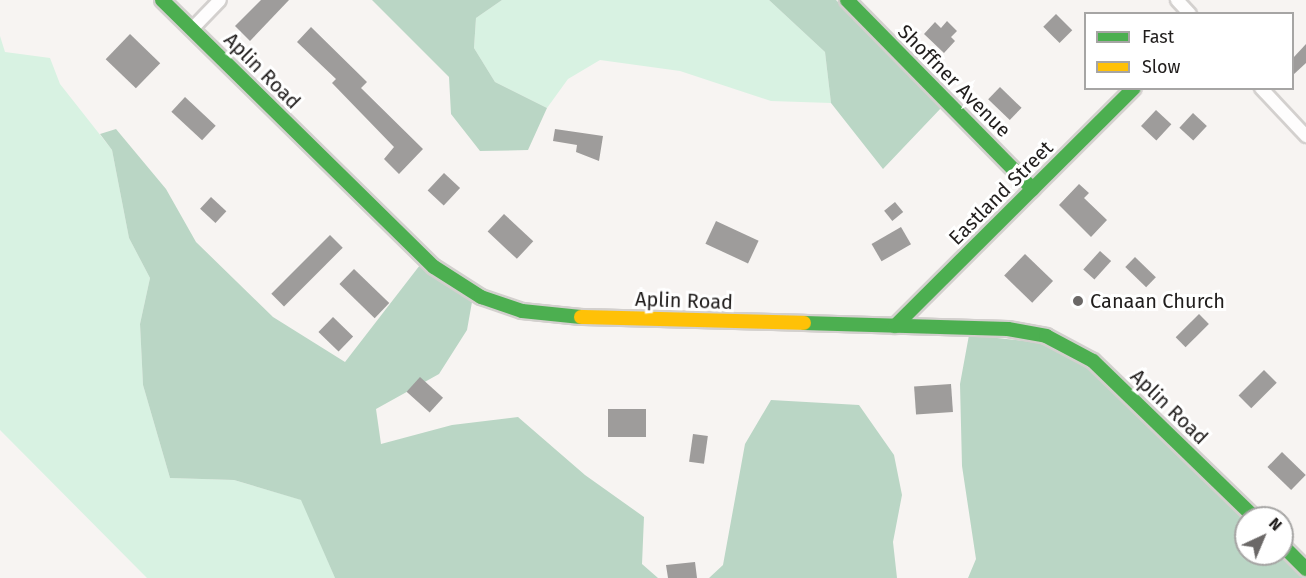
<!DOCTYPE html>
<style>
body{margin:0}
#map{position:relative;width:1306px;height:578px;overflow:hidden;background:#f7f4f2;font-family:"Fira Sans",sans-serif}
div>[style]{position:absolute}
.green>*{inset:0;background:#d8f2e2}
.forest>*{inset:0;background:#bad6c5}
.building>*{inset:0;background:#9e9c9b;transform-origin:0 0}
.roads{filter:drop-shadow(2px 0 #d3d0ce) drop-shadow(-2px 0 #d3d0ce) drop-shadow(0 2px #d3d0ce) drop-shadow(0 -2px #d3d0ce)}
.street>*{height:12px;margin:-6px;padding:0 6px;transform-origin:6px;border-radius:6px;background:#fefdfd}
.fast>*{height:14px;margin:-7px;padding:0 7px;transform-origin:7px;border-radius:7px;background:#4caf50}
.slow>*{height:14px;margin:-7px;padding:0 7px;transform-origin:7px;border-radius:7px;background:#ffc107}
.dots>*{width:16px;height:16px;translate:-50% -50%;box-sizing:border-box;border:3px solid #fff;border-radius:50%}
span{translate:-50% -50%;white-space:nowrap;text-align:center;line-height:1.15;-webkit-text-stroke:6px #fff;paint-order:stroke}
.street-label{font-size:20px;color:#201d1c}
.poi-label{font-size:20px;color:#201d1c}
.left{translate:0 -50%;text-align:left}
.legend{position:absolute;left:1084px;top:12px;width:210px;height:78px;box-sizing:border-box;background:#fff;border:2px solid #a6a5a4;margin:0;padding:8px 10px;list-style:none;font-size:18px;color:#201d1c}
.legend li{display:flex;align-items:center;gap:12px;height:30px}
.legend b{width:30px;border:2px solid #a6a5a4}
.north{position:absolute;left:1234px;top:506px;width:60px;height:60px;box-sizing:border-box;background:#fff;border:2px solid #a6a5a4;border-radius:50%;rotate:44deg;font-size:16px;font-weight:700;line-height:24px;text-align:center;color:#201d1c}
.north::after{content:'';display:block;margin:auto;width:21px;height:27px;background:#6b6867;clip-path:polygon(50% 0,100% 100%,50% 72%,0 100%)}
</style>
<div id="map">
<div class="green">
<div style="clip-path:polygon(502px 0,769px 0,825px 52px,831px 103px,771px 101px,680px 71px,600px 60px,568px 79px,547px 108px,495px 82px,474px 48px,476px 18px)"></div>
<div style="clip-path:polygon(0 36px,5px 52px,50px 58px,60px 84px,112px 150px,129px 238px,150px 278px,140px 324px,143px 385px,170px 478px,234px 480px,302px 500px,335px 578px,147px 578px,0 430px)"></div>
</div>
<div class="forest">
<div style="clip-path:polygon(372px 0,502px 0,476px 18px,474px 48px,495px 82px,547px 108px,528px 150px,480px 151px,451px 114px,449px 77px)"></div>
<div style="clip-path:polygon(769px 0,836px 0,942px 107px,883px 169px,831px 103px,825px 52px)"></div>
<div style="clip-path:polygon(116px 129px,166px 189px,196px 242px,273px 317px,345px 362px,420px 265px,472px 302px,467px 330px,439px 374px,376px 409px,381px 444px,452px 425px,518px 417px,585px 475px,644px 517px,642px 564px,658px 578px,335px 578px,301px 500px,234px 480px,170px 478px,143px 385px,140px 324px,150px 278px,129px 238px,112px 150px,100px 134px)"></div>
<div style="clip-path:polygon(969px 335px,1043px 343px,1088px 367px,1246px 521px,1246px 554px,1280px 554px,1303px 578px,968px 578px,976px 559px,962px 466px,960px 384px)"></div>
<div style="clip-path:polygon(771px 400px,859px 405px,894px 455px,902px 495px,893px 542px,897px 578px,709px 578px,723px 565px,745px 444px)"></div>
</div>
<div class="building">
<div style="clip-path:polygon(261px 0,289px 0,250px 41px,235px 26px)"></div>
<div style="left:1056px;top:14px;width:23px;height:18px;rotate:45deg"></div>
<div style="clip-path:polygon(947px 21px,957px 31px,951px 37px,955px 41px,944px 53px,924px 34px,935px 22px,941px 28px)"></div>
<div style="clip-path:polygon(311px 27px,367px 82px,361px 88px,423px 149px,399px 174px,384px 159px,394px 147px,332px 83px,336px 79px,297px 42px)"></div>
<div style="left:130px;top:34px;width:42px;height:35px;rotate:44deg"></div>
<div style="clip-path:polygon(1306px 44px,1306px 63px,1293px 75px,1293px 58px)"></div>
<div style="left:1000px;top:87px;width:30px;height:17px;rotate:44deg"></div>
<div style="left:185px;top:97px;width:42px;height:20px;rotate:43deg"></div>
<div style="left:1156px;top:110px;width:21px;height:22px;rotate:43deg"></div>
<div style="left:1193px;top:113px;width:19px;height:20px;rotate:43deg"></div>
<div style="clip-path:polygon(555px 129px,603px 136px,599px 161px,576px 152px,577px 145px,553px 141px)"></div>
<div style="left:444px;top:173px;width:22px;height:24px;rotate:43deg"></div>
<div style="clip-path:polygon(1079px 184px,1089px 193px,1084px 198px,1107px 220px,1091px 237px,1059px 205px)"></div>
<div style="left:211px;top:197px;width:21px;height:16px;rotate:43deg"></div>
<div style="left:895px;top:202px;width:13px;height:14px;rotate:51deg"></div>
<div style="left:504px;top:214px;width:40px;height:24px;rotate:43deg"></div>
<div style="left:716px;top:221px;width:47px;height:25px;rotate:25deg"></div>
<div style="left:901px;top:227px;width:20px;height:34px;rotate:60deg"></div>
<div style="left:330px;top:235px;width:18px;height:83px;rotate:45deg"></div>
<div style="left:1100px;top:251px;width:15px;height:25px;rotate:42deg"></div>
<div style="left:1025px;top:254px;width:39px;height:30px;rotate:44deg"></div>
<div style="left:1135px;top:257px;width:29px;height:14px;rotate:44deg"></div>
<div style="left:354px;top:269px;width:49px;height:21px;rotate:44deg"></div>
<div style="left:1199px;top:314px;width:14px;height:33px;rotate:45deg"></div>
<div style="left:333px;top:317px;width:28px;height:21px;rotate:44deg"></div>
<div style="left:1264px;top:370px;width:18px;height:36px;rotate:45deg"></div>
<div style="left:420px;top:377px;width:31px;height:20px;rotate:42deg"></div>
<div style="left:951px;top:384px;width:28px;height:37px;rotate:86deg"></div>
<div style="left:608px;top:409px;width:38px;height:28px"></div>
<div style="left:693px;top:434px;width:15px;height:28px;rotate:8deg"></div>
<div style="left:1282px;top:452px;width:33px;height:21px;rotate:44deg"></div>
<div style="clip-path:polygon(695px 562px,697px 578px,668px 578px,666px 565px)"></div>
</div>
<div class="roads">
<div class="street">
<div style="left:1177px;top:0;width:19px;rotate:47deg"></div>
<div style="left:192px;top:29px;width:40px;rotate:-46deg"></div>
<div style="left:1261px;top:88px;width:66px;rotate:46.8deg"></div>
</div>
<div class="fast">
<div style="left:162px;top:0;width:381px;rotate:44.5deg"></div>
<div style="left:434px;top:267px;width:56px;rotate:32.6deg"></div>
<div style="left:481px;top:297px;width:43px;rotate:18.9deg"></div>
<div style="left:522px;top:311px;width:59px;rotate:5.8deg"></div>
<div style="left:847px;top:0;width:265px;rotate:45.5deg"></div>
<div style="left:804px;top:323px;width:204px;rotate:1.7deg"></div>
<div style="left:1008px;top:329px;width:39px;rotate:10deg"></div>
<div style="left:1046px;top:336px;width:53px;rotate:28deg"></div>
<div style="left:1093px;top:361px;width:226px;rotate:44.1deg"></div>
<div style="left:895px;top:326px;width:337px;rotate:-44.9deg"></div>
<div style="left:1282px;top:545px;width:34px;rotate:45deg"></div>
</div>
<div class="slow">
<div style="left:581px;top:317px;width:223px;rotate:1.5deg"></div>
</div>
</div>
<div class="dots">
<div style="left:1078px;top:301px;background:#6b6867"></div>
</div>
<div class="street-label">
<span style="left:262px;top:71px;rotate:45deg">Aplin Road</span>
<span style="left:954px;top:81px;rotate:45deg">Shoffner Avenue</span>
<span style="left:1001px;top:193px;rotate:-45deg">Eastland Street</span>
<span style="left:684px;top:301px;rotate:2deg">Aplin Road</span>
<span style="left:1169px;top:407px;rotate:44deg">Aplin Road</span>
</div>
<div class="poi-label">
<span class="left" style="left:1090px;top:301px">Canaan Church</span>
</div>
<ul class="legend">
<li><b style="height:8px;background:#4caf50"></b>Fast</li>
<li><b style="height:8px;background:#ffc107"></b>Slow</li>
</ul>
<div class="north">N</div>
</div>
